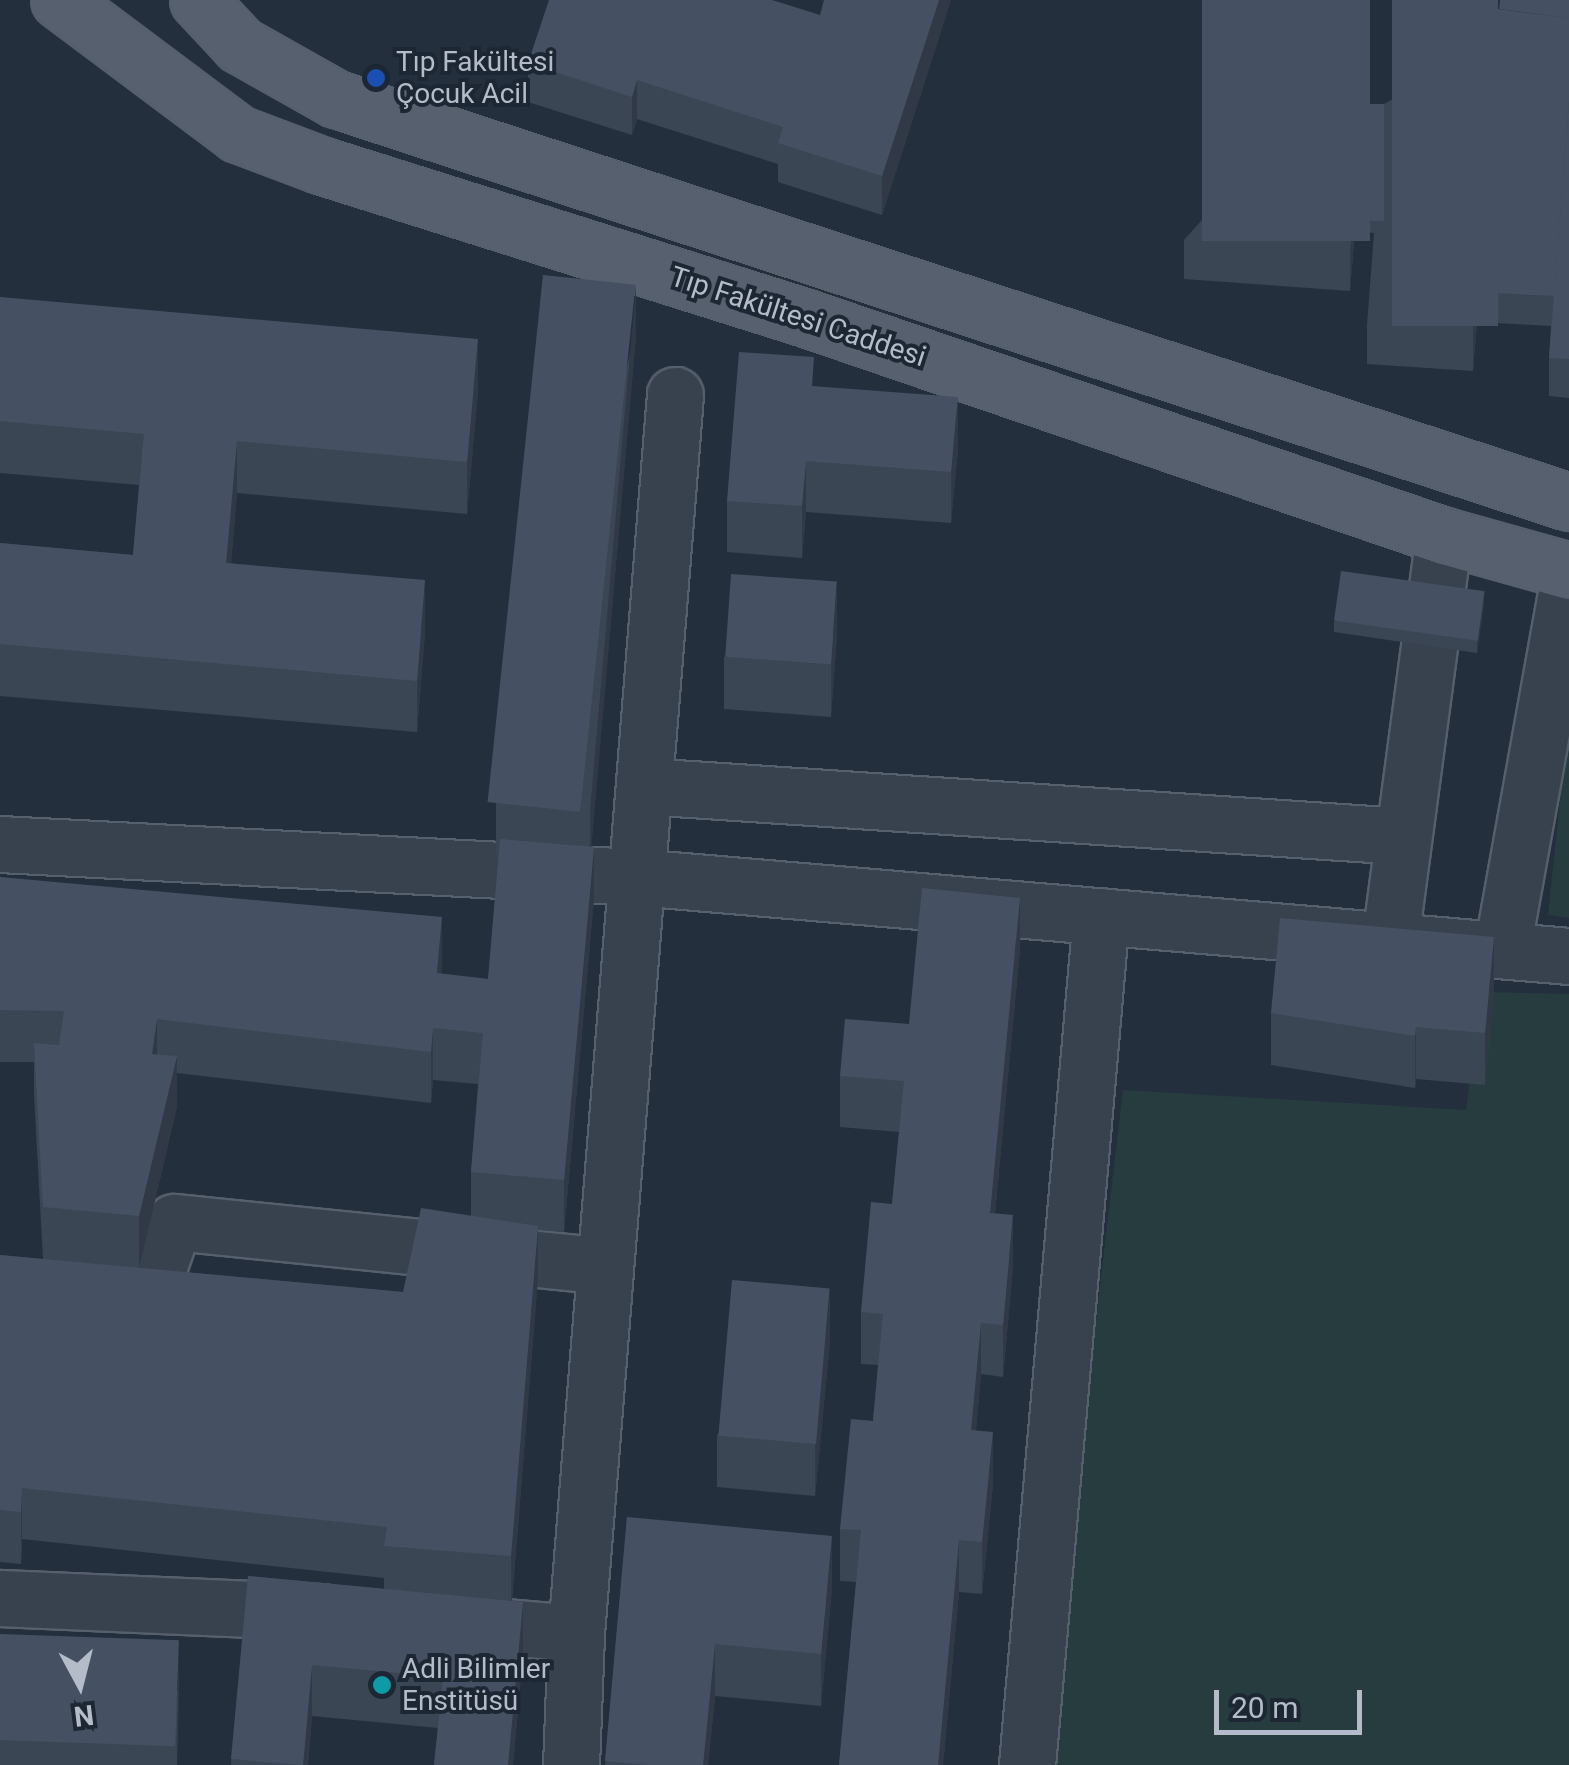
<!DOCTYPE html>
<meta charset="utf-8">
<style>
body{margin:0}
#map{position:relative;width:1569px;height:1765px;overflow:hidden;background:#242f3e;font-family:Roboto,sans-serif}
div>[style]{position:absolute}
.green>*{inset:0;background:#263c3f}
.roads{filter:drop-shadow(2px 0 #565f6c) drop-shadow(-2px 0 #565f6c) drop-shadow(0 2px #565f6c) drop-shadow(0 -2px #565f6c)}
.minor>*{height:55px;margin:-27.5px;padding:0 27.5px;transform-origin:27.5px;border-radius:27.5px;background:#38414e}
.major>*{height:55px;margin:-27.5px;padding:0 27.5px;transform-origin:27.5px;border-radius:27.5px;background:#56606e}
.wall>*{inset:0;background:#3b4654}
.shaded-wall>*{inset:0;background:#303945}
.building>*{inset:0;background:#455162;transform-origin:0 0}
.dots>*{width:28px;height:28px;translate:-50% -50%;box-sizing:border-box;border:5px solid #1d2633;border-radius:50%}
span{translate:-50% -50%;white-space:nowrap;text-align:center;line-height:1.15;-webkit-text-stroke:8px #1d2633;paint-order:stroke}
.poi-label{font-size:28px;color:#b4bcc9}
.left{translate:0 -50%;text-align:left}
.street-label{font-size:28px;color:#b4bcc9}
.north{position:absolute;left:30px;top:1635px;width:100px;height:100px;-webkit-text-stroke:8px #1d2633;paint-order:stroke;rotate:173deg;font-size:28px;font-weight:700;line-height:40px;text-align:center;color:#b4bcc9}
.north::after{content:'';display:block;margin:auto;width:35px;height:45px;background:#b4bcc9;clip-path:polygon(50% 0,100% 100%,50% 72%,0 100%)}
.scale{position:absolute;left:1214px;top:1690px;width:148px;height:45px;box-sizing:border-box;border:5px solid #b4bcc9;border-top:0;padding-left:12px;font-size:30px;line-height:35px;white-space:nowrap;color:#b4bcc9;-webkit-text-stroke:8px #1d2633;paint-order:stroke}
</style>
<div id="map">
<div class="green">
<div style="clip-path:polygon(1569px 716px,1569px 918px,1548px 915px)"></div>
<div style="clip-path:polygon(1481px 992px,1569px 994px,1569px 1765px,1044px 1765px,1123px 1090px,1466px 1110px)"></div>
</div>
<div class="roads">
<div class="minor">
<div style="left:645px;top:786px;width:759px;rotate:3.78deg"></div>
<div style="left:0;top:844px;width:637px;rotate:2.97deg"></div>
<div style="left:636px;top:877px;width:936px;rotate:4.84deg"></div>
<div style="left:1390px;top:939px;width:407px;rotate:-82.4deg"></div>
<div style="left:1502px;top:949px;width:377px;rotate:-79.8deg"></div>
<div style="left:0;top:1298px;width:144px;rotate:6deg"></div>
<div style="left:143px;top:1313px;width:96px;rotate:-71.2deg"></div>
<div style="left:174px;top:1222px;width:433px;rotate:5.8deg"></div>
<div style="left:0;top:1598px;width:322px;rotate:2.5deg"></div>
<div style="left:447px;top:1622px;width:129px;rotate:4.9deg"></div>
<div style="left:571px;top:1765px;width:132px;rotate:-87.8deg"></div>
<div style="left:576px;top:1633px;width:1242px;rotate:-85.43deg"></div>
<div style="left:1027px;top:1765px;width:852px;rotate:-85.02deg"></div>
</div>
<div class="major">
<div style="left:59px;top:0;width:224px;rotate:36.8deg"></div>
<div style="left:238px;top:134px;width:88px;rotate:20.7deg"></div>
<div style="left:320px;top:165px;width:510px;rotate:17.47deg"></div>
<div style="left:806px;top:318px;width:674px;rotate:18.86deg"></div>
<div style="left:1444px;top:536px;width:130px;rotate:15.6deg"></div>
<div style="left:198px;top:0;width:62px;rotate:47deg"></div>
<div style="left:240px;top:45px;width:110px;rotate:29.4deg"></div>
<div style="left:336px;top:99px;width:1297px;rotate:18.1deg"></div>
</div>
</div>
<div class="wall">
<div style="clip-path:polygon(951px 0,882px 215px,778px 182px,778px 164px,637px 119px,632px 135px,528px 102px,528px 63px,820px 15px)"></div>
<div style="clip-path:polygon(1569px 0,1569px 398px,1549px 396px,1549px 358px,1551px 326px,1477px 322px,1473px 371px,1367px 364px,1367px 325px,1374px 233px,1355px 231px,1350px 291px,1184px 279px,1184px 240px,1370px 32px,1365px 104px,1384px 104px)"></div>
<div style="clip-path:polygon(0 297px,478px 391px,467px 514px,237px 493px,231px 563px,425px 632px,417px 732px,0 696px,0 543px,133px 555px,139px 485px,0 473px)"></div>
<div style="clip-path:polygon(evenodd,636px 335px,591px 847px,594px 899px,564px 1232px,538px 1230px,538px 1278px,512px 1600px,523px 1653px,513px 1765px,434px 1765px,438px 1728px,312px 1716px,308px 1765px,231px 1765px,248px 1576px,384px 1589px,384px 1578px,22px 1539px,21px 1564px,0 1562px,0 1255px,43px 1259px,34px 1095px,34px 1062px,0 1062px,0 877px,442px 974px,488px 979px,499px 855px,496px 854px,496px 803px,636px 335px,177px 1073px,431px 1103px,433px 1080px,478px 1084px,471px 1172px,471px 1216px,403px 1292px,139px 1268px,177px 1107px,177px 1073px)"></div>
<div style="clip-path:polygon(814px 386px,958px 449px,951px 523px,806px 512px,802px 558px,727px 552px,727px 501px)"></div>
<div style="clip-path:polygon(1484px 603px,1477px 653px,1334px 632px,1334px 621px)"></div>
<div style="clip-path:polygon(837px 634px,831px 717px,724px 709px,724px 657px)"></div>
<div style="clip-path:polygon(1020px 949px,995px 1213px,1013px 1267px,1003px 1377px,981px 1374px,976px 1430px,993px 1484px,982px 1594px,959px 1592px,943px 1765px,839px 1765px,856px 1582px,840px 1581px,840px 1529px,873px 1421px,878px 1365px,861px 1364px,861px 1312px,892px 1204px,899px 1132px,840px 1127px,840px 1076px,909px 1024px)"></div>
<div style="clip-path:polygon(1494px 989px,1485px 1085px,1416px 1079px,1415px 1088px,1271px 1065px,1271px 1013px)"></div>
<div style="clip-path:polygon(830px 1341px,815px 1496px,717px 1487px,717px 1435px)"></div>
<div style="clip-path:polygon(627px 1517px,832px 1588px,821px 1706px,715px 1696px,708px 1765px,605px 1765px)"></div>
<div style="clip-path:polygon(0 1634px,179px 1691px,177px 1765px,0 1765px)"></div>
</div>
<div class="shaded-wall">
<div style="clip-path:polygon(939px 0,951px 0,882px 215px,882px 176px)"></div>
<div style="clip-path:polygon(1370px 0,1370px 32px,1350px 291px,1350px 253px)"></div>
<div style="clip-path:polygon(637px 80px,637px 119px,632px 135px,632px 97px)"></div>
<div style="clip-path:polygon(636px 284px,636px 335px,590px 863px,590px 811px)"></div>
<div style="clip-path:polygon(1476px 292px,1477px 322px,1473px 371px,1473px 332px)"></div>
<div style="clip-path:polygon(478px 339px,478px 391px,467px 514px,467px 462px)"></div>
<div style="clip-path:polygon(958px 397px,958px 449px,951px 523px,951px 472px)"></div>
<div style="clip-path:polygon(237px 441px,237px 493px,226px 615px,226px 563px)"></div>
<div style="clip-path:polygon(806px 461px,806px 512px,802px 558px,802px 506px)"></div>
<div style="clip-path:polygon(425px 580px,425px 632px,417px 732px,417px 681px)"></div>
<div style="clip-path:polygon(837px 582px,837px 634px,831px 717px,831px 665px)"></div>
<div style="clip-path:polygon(1484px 592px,1484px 603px,1477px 653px,1477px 643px)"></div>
<div style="clip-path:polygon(594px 847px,594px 899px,564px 1232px,564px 1180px)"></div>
<div style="clip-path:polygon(1020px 898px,1020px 949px,990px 1265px,990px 1213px)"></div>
<div style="clip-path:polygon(442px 917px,442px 968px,437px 1025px,437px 973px)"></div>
<div style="clip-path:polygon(1494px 937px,1494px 989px,1485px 1085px,1485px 1033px)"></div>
<div style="clip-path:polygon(157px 1019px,157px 1071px,152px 1054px)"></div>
<div style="clip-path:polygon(1416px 1027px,1416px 1079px,1415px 1088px,1415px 1036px)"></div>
<div style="clip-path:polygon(433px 1028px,433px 1080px,431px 1103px,431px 1052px)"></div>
<div style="clip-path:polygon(177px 1056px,177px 1107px,139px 1268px,139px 1216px)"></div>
<div style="clip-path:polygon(1013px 1215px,1013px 1267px,1003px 1377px,1003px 1325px)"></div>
<div style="clip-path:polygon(538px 1226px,538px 1278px,511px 1608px,511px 1556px)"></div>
<div style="clip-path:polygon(830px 1289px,830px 1341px,815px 1496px,815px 1445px)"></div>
<div style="clip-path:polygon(981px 1323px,981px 1374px,971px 1481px,971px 1430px)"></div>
<div style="clip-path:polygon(993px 1432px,993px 1484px,982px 1594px,982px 1542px)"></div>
<div style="clip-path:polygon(22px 1488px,22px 1539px,21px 1564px,21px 1512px)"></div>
<div style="clip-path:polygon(832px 1536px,832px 1588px,821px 1706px,821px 1654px)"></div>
<div style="clip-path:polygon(959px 1540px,959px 1592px,943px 1765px,938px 1765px)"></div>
<div style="clip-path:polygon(523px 1602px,523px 1653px,513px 1765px,508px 1765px)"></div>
<div style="clip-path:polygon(179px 1639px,179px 1691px,176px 1765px)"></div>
<div style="clip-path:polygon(715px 1644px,715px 1696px,708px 1765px,703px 1765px)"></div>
<div style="clip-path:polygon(312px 1665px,312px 1716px,308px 1765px,303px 1765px)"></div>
</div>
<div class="building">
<div style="clip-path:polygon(549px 0,772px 0,820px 15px,824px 0,939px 0,882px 176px,778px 143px,783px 127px,637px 80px,632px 97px,528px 63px)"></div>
<div style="left:1202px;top:0;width:168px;height:241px"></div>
<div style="left:1392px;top:0;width:106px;height:326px"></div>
<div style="clip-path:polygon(1500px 0,1569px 0,1569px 18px,1499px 9px)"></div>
<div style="clip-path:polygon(1498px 9px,1569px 18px,1569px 101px,1554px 296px,1476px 292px)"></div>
<div style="clip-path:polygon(1569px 101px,1569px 359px,1549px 358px)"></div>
<div style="left:1364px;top:104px;width:20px;height:117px"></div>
<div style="left:543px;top:275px;width:93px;height:530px;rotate:6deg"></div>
<div style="clip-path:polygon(0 297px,478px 339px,467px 462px,237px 441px,226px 563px,425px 580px,417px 681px,0 644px,0 543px,133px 555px,144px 434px,0 421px)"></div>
<div style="clip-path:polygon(739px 352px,814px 357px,812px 386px,958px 397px,951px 472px,806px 461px,802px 506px,727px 501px)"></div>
<div style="left:1341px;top:571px;width:145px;height:50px;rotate:8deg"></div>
<div style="left:731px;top:574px;width:106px;height:83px;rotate:4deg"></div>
<div style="clip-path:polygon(500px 839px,594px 847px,564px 1180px,471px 1172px,483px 1033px,433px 1028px,431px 1052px,157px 1019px,152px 1054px,177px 1056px,139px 1216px,43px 1207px,34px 1043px,59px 1045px,64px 1011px,0 1010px,0 877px,442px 917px,437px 973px,488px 979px)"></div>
<div style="clip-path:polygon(922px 888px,1020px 898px,990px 1213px,1013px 1215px,1003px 1325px,981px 1323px,971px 1430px,993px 1432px,982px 1542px,959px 1540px,938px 1765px,839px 1765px,861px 1530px,840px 1529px,851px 1419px,873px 1421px,883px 1314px,861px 1312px,871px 1202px,892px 1204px,904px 1081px,840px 1076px,845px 1019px,909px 1024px)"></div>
<div style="clip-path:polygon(1280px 918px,1494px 937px,1485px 1033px,1416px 1027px,1415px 1036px,1271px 1013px)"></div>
<div style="clip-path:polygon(421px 1208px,538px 1226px,511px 1556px,384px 1546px,387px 1527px,22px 1488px,21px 1512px,0 1510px,0 1255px,403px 1292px)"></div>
<div style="left:732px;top:1280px;width:98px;height:156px;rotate:5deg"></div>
<div style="clip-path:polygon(627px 1517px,832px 1536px,821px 1654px,715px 1644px,703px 1765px,650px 1765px,605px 1761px)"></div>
<div style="clip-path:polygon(248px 1576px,523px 1602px,508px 1765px,434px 1765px,443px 1677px,312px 1665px,303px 1765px,231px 1759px)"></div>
<div style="left:0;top:1634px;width:179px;height:106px;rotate:2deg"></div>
</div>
<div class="dots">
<div style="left:376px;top:78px;background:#1a4fb4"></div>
<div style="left:382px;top:1685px;background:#0f9aa8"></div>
</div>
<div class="poi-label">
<span class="left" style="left:396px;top:78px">Tıp Fakültesi<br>Çocuk Acil</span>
<span class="left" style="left:402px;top:1685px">Adli Bilimler<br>Enstitüsü</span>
</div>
<div class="street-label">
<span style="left:798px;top:317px;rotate:18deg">Tıp Fakültesi Caddesi</span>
</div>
<div class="north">N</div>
<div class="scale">20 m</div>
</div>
